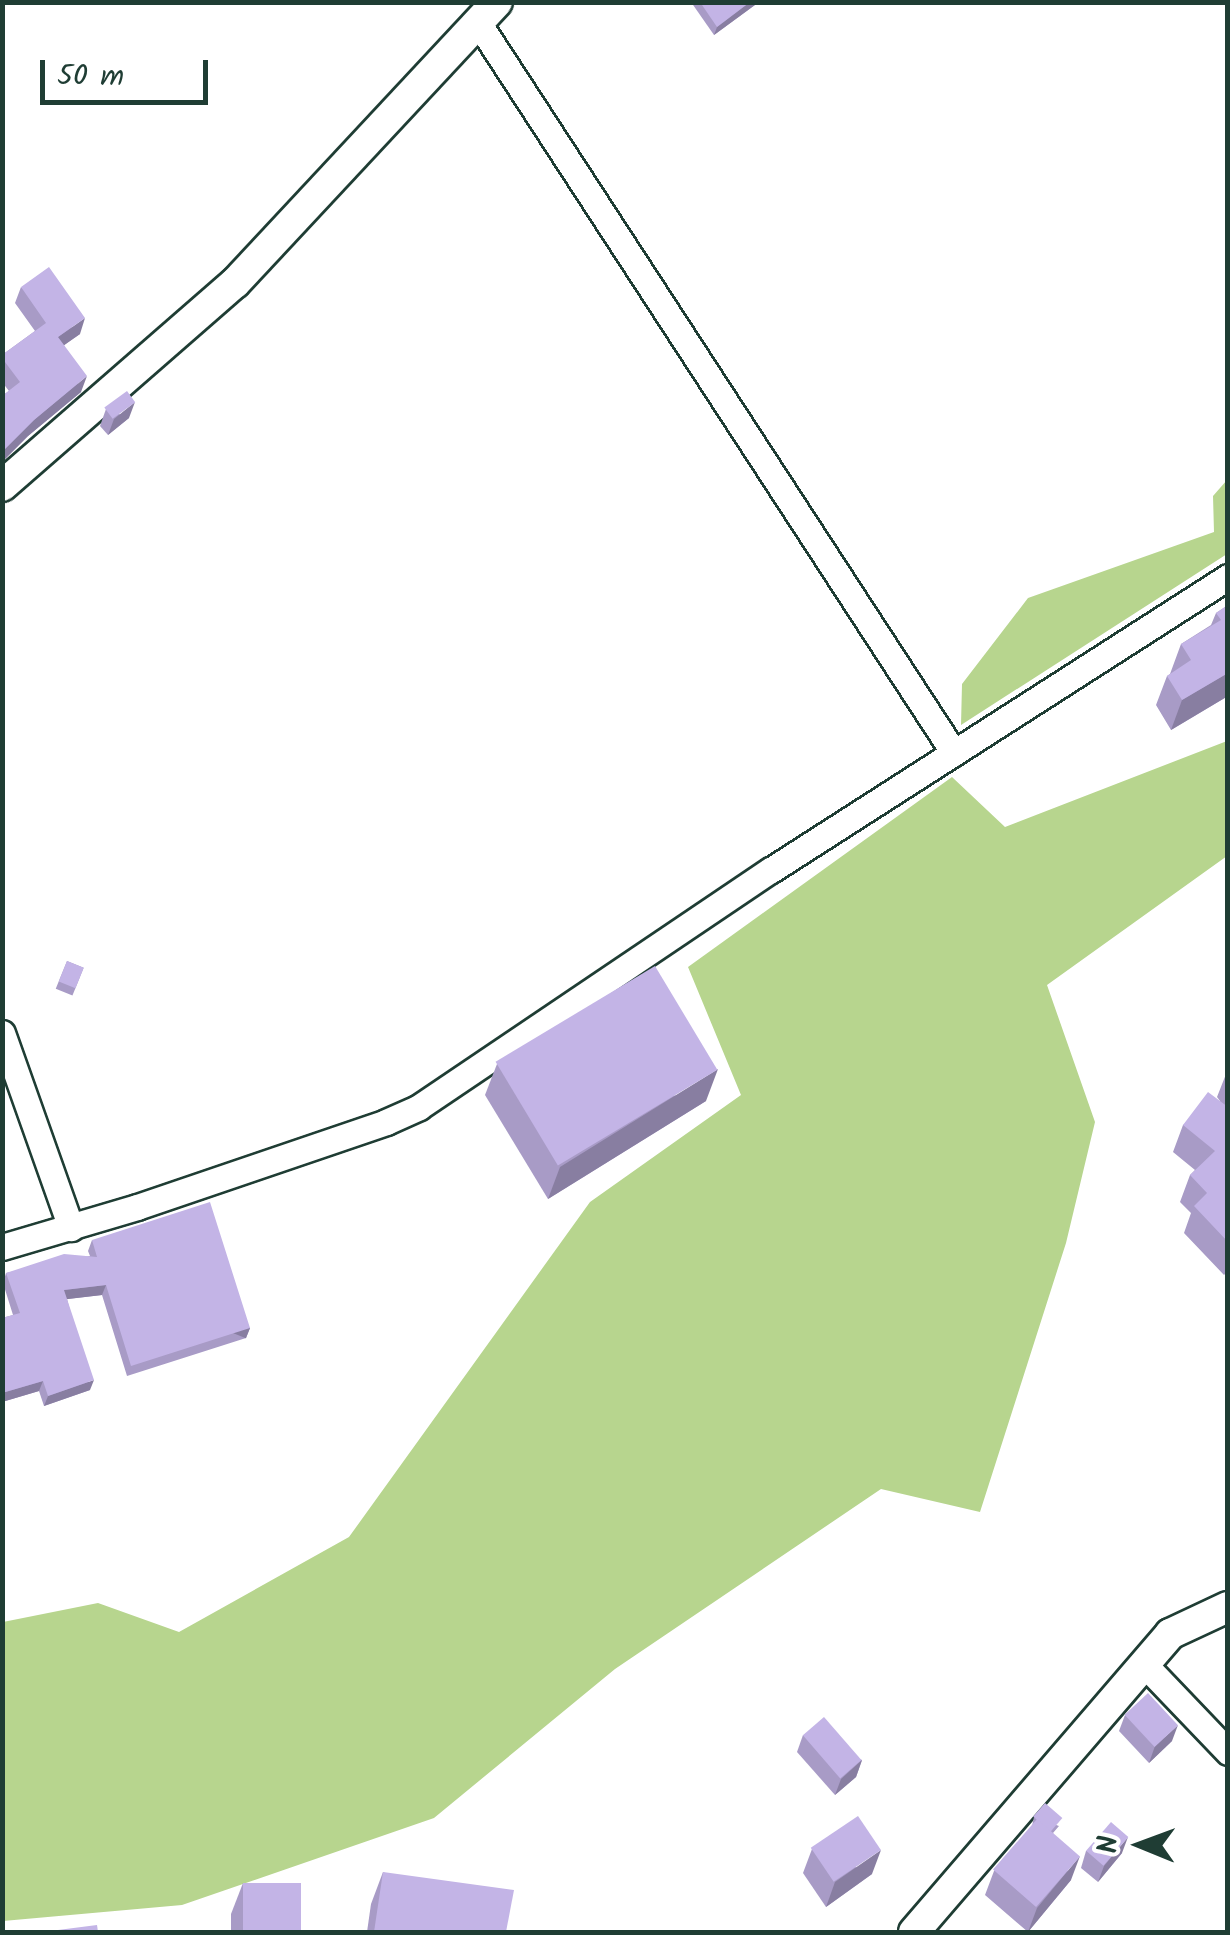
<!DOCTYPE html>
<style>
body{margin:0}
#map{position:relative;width:1230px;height:1935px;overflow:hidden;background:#fff;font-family:Kalam,sans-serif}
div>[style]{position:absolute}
.green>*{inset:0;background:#b7d58e}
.roads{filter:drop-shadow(2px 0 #1f3d34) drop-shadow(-2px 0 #1f3d34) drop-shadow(0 2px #1f3d34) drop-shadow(0 -2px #1f3d34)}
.minor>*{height:25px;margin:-12.5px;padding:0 12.5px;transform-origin:12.5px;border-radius:12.5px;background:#fff}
.tertiary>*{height:30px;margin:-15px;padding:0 15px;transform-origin:15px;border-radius:15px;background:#fff}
.wall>*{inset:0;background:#a89bc6;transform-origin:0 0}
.shaded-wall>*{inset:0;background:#887ea1;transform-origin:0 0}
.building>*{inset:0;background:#c3b4e6;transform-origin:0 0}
span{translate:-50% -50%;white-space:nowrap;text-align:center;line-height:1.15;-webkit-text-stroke:10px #fff;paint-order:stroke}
.frame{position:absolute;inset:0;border:5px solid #1f3d34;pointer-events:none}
.north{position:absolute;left:1090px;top:1795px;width:100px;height:100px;-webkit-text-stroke:8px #fff;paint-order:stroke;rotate:271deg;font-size:28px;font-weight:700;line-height:40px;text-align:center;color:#1f3d34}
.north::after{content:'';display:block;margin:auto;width:35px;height:45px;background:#1f3d34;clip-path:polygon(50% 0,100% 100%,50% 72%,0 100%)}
.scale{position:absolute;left:40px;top:60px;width:168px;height:45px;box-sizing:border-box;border:5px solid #1f3d34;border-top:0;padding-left:12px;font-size:30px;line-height:35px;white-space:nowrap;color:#1f3d34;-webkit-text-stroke:8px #fff;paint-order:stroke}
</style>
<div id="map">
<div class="green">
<div style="clip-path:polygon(1227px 480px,1227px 554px,961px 725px,962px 684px,1028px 598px,1214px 532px,1213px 496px)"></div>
<div style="clip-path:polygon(1227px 741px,1227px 856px,1047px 985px,1095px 1122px,1066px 1243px,980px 1512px,881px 1489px,615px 1669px,434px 1818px,182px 1905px,3px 1921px,3px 1622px,98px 1603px,179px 1632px,349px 1537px,590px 1202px,741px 1095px,688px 967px,952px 777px,1005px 827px)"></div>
</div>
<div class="roads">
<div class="minor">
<div style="left:479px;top:24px;width:870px;rotate:56.91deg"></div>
<div style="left:2px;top:1033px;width:207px;rotate:70.5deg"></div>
<div style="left:2px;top:1247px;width:141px;rotate:-16.5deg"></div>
<div style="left:137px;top:1207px;width:263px;rotate:-18.8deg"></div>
<div style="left:386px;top:1122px;width:36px;rotate:-24deg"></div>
<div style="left:419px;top:1107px;width:424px;rotate:-34deg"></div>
<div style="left:771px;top:870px;width:543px;rotate:-32.67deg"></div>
<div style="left:1144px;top:1664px;width:122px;rotate:46.3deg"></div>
</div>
<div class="tertiary">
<div style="left:2px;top:486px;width:309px;rotate:-41.1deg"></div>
<div style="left:235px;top:283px;width:384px;rotate:-47deg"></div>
<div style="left:914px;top:1932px;width:393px;rotate:-49.3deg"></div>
<div style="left:1170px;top:1634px;width:64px;rotate:-25deg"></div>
</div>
</div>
<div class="wall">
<div style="clip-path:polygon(691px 2px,759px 2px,714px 35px)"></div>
<div style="clip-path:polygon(21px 287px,80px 334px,64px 345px,81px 392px,28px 436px,2px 462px,2px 396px,9px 391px,2px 382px,2px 355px,35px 331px,15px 303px)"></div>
<div style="clip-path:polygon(106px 409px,129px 418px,108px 435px,100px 426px)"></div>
<div style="clip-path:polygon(1228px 605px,1228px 696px,1171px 730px,1156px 705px,1167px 676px,1170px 674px,1181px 644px,1211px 625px,1216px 613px)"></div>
<div style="left:67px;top:961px;width:18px;height:30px;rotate:22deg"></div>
<div style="clip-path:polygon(497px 1064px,706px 1101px,548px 1199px,485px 1095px)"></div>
<div style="clip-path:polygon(1228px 1069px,1228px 1271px,1224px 1275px,1184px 1233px,1191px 1213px,1180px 1202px,1190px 1175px,1195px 1170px,1173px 1152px,1183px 1125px,1220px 1101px,1217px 1097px)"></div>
<div style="clip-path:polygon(92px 1240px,250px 1328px,246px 1338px,127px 1376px,102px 1295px,67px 1299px,90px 1390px,44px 1406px,39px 1391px,2px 1402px,2px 1318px,13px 1315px,3px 1283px,6px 1273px,90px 1256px,88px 1251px)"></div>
<div style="clip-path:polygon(1125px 1715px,1172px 1741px,1149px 1763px,1119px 1731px)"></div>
<div style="clip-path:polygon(803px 1735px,862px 1760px,856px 1777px,835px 1795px,797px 1752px)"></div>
<div style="clip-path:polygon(1034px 1817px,1059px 1826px,1053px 1833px,1071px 1880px,1028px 1932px,985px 1895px,994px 1871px,1032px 1826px)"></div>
<div style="clip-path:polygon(812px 1849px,872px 1874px,826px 1907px,803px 1873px)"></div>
<div style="clip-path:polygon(1086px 1851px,1122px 1853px,1098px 1882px,1081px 1868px)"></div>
<div style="clip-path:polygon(383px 1872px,506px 1932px,367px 1932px,371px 1904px)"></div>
<div style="clip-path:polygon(243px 1883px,301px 1932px,231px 1932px,231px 1914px)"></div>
</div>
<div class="shaded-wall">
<div style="clip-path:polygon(750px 2px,759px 2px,714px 35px,717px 27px)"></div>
<div style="clip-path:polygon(85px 318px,80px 334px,53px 353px,58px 337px)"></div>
<div style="clip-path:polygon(87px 376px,81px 392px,28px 436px,2px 462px,2px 452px,34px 420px)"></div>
<div style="clip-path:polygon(135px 402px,129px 418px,108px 435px,114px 419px)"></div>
<div style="clip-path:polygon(1228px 673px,1228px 696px,1171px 730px,1182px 700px)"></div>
<div style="clip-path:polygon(718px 1069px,706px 1101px,548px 1199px,560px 1167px)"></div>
<div style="clip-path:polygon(106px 1285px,102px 1295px,60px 1300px,64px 1290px)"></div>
<div style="left:250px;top:1328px;width:11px;height:125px;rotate:112deg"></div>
<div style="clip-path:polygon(94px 1380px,90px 1390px,44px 1406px,48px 1396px)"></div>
<div style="clip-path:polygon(43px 1381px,39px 1391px,2px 1402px,2px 1393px)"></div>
<div style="clip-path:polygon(1178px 1725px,1172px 1741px,1149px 1763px,1155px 1746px)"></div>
<div style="clip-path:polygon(862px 1760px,856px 1777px,835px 1795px,841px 1779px)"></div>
<div style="clip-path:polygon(1128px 1837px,1122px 1853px,1098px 1882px,1104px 1866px)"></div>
<div style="clip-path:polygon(881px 1850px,872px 1874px,826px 1907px,835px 1882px)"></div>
<div style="clip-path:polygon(1080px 1856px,1071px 1880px,1028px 1932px,1037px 1908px)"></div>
</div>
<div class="building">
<div style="clip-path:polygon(700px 2px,750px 2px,717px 27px)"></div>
<div style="clip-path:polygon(49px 267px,85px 318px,58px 337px,87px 376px,34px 420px,2px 452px,2px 396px,20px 382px,2px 358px,2px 355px,46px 323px,21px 287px)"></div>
<div style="left:127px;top:391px;width:14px;height:28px;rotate:54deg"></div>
<div style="clip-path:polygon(1228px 605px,1228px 673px,1182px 700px,1167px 676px,1191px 660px,1181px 644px,1221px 620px,1216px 613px)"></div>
<div style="left:67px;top:961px;width:18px;height:22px;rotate:22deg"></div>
<div style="left:655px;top:966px;width:121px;height:186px;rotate:59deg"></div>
<div style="clip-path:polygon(1208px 1092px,1228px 1107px,1228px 1242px,1194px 1206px,1207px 1193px,1190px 1175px,1215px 1151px,1183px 1125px)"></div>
<div style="clip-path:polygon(210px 1202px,250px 1328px,131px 1366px,106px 1285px,64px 1290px,94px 1380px,48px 1396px,43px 1381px,2px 1393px,2px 1318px,20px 1313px,6px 1273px,64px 1254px,97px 1257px,92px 1240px)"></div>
<div style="left:1148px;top:1693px;width:44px;height:32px;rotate:47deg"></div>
<div style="left:824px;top:1717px;width:57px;height:28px;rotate:49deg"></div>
<div style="left:1045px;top:1803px;width:23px;height:18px;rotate:41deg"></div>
<div style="left:858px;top:1816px;width:41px;height:57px;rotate:56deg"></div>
<div style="left:1037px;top:1819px;width:57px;height:67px;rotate:41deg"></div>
<div style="left:1111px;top:1822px;width:23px;height:38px;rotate:41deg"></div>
<div style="clip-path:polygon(383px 1872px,514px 1890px,506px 1932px,374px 1932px)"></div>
<div style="left:243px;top:1883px;width:58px;height:49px"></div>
<div style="clip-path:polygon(97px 1925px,98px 1932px,59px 1932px,58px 1930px)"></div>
</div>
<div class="frame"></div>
<div class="north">N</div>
<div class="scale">50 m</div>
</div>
